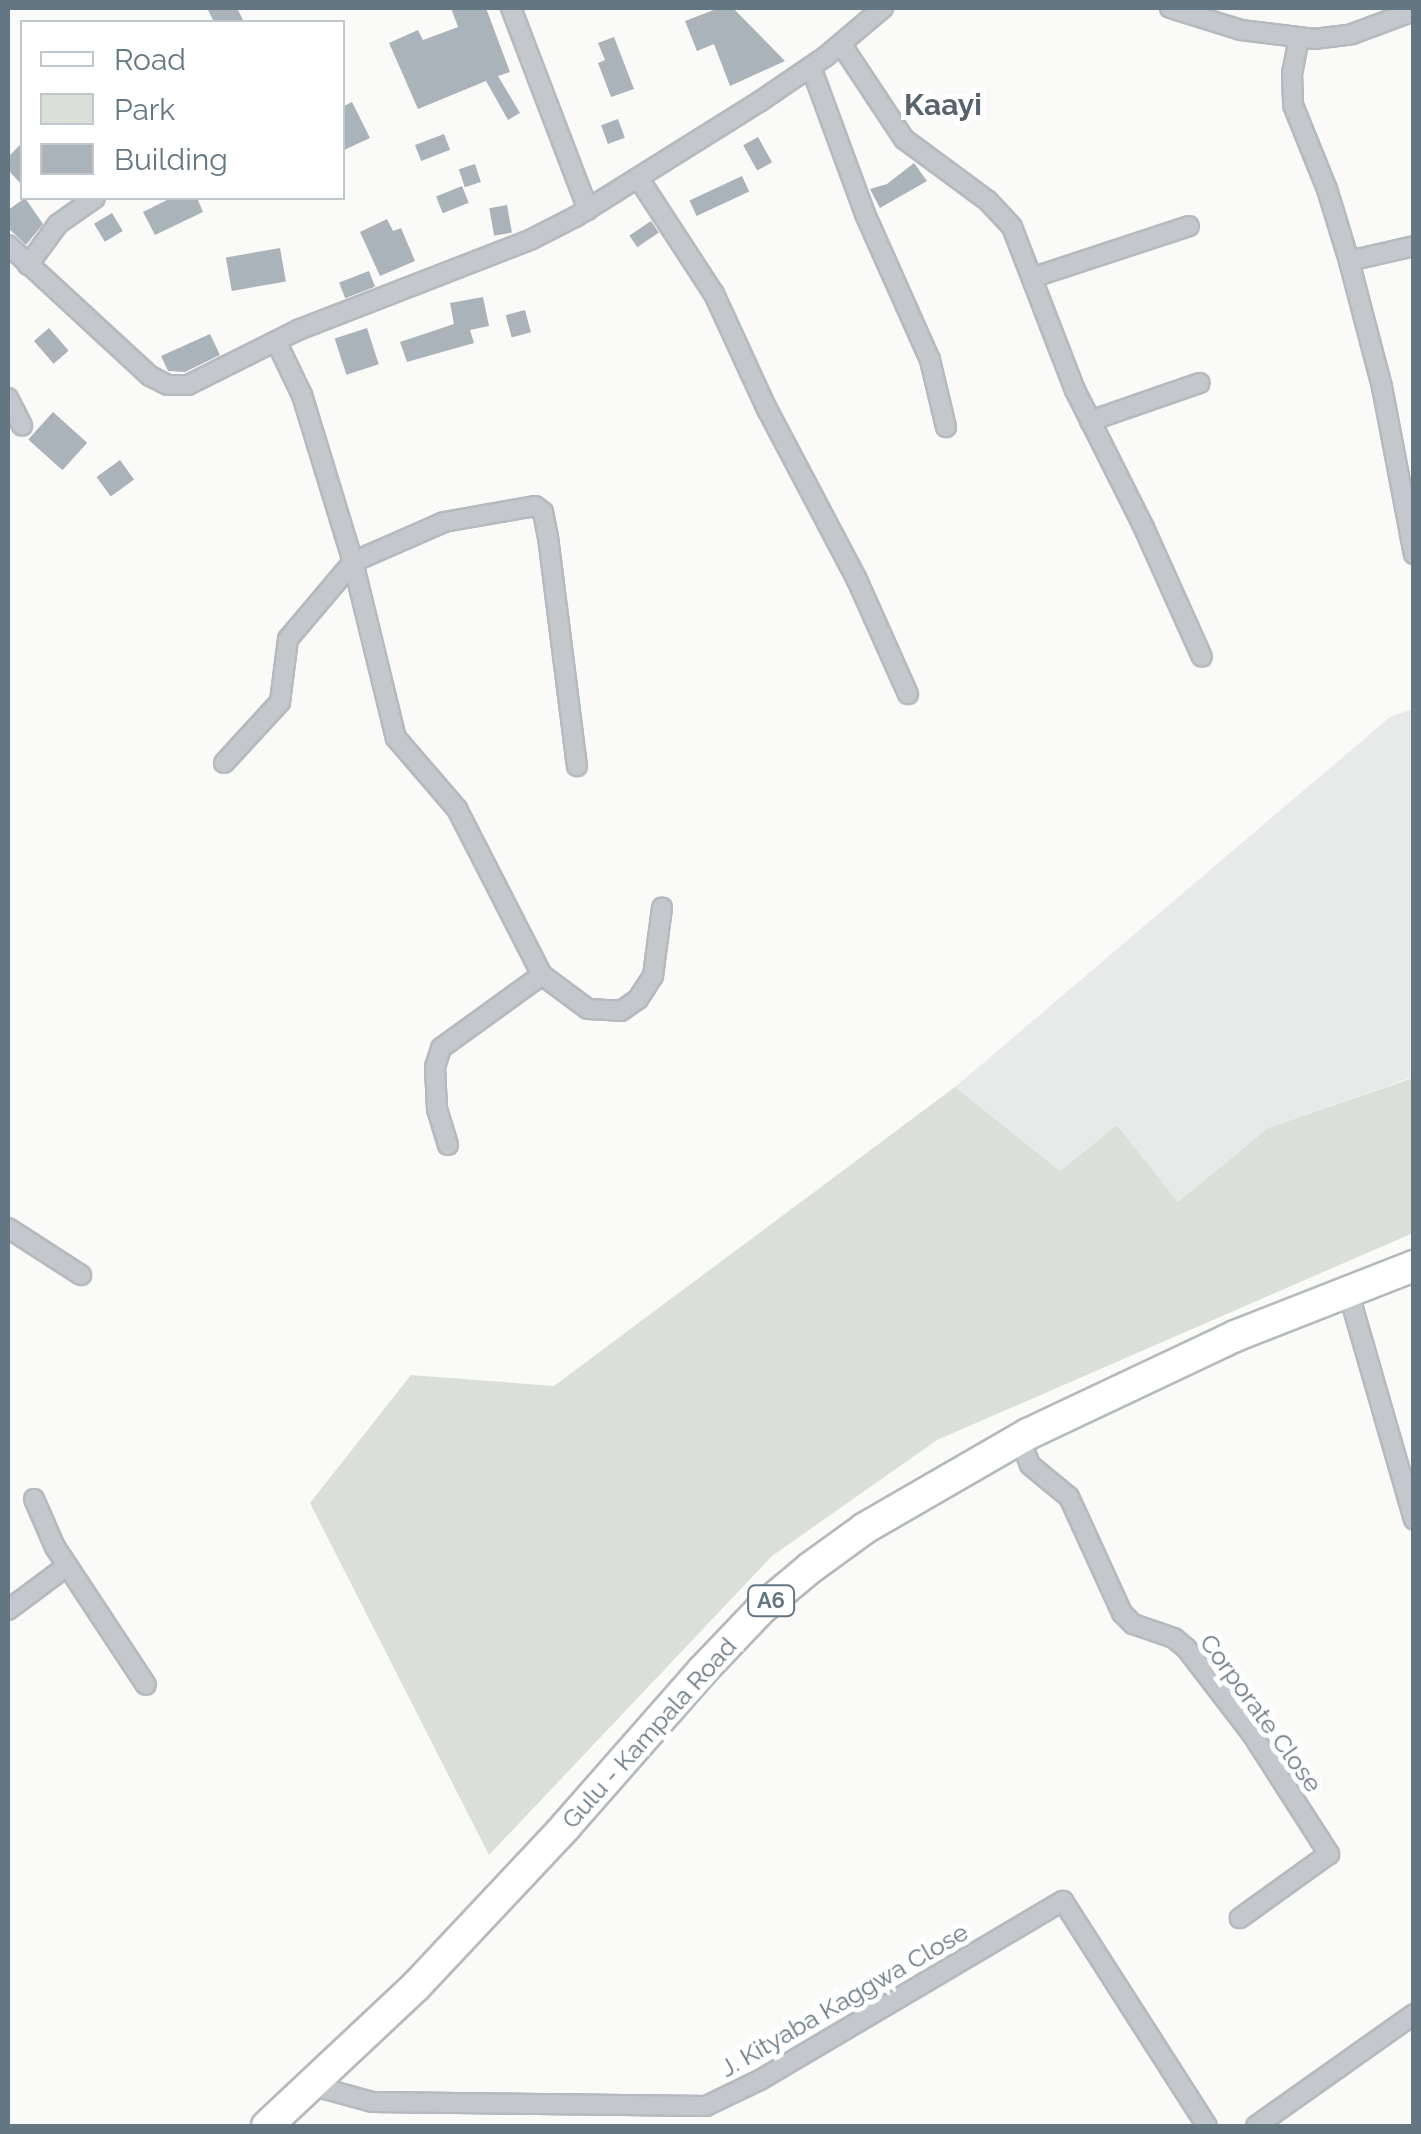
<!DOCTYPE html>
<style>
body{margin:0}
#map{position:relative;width:1421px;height:2134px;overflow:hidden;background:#fafaf8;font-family:Raleway,sans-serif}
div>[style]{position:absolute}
.built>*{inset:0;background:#e8e9e9}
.green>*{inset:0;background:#dadfd7}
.building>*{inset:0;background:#aab3b9;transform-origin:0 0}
.roads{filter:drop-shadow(2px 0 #b5babe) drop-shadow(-2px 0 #b5babe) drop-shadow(0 2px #b5babe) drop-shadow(0 -2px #b5babe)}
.street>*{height:18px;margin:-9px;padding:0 9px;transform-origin:9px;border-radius:9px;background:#c3c8cc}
.primary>*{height:30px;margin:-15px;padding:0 15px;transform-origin:15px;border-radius:15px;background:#fff}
span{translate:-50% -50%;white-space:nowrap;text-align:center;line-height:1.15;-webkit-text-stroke:10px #fff;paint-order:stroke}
.shield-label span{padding:2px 8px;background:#fff;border:2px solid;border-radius:8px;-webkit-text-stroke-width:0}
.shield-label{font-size:22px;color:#657683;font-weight:700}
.street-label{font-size:25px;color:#657683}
.quarter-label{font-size:30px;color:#57646e;font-weight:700}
.frame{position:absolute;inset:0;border:10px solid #657683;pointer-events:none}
.legend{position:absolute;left:20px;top:20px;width:325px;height:180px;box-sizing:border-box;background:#fff;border:2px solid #c1c8cd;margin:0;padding:12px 18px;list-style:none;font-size:30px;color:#657683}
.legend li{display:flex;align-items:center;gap:20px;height:50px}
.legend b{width:50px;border:2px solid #c1c8cd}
</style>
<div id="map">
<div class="built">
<div style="clip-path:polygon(1413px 709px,1413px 1077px,1268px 1128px,1178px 1202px,1117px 1125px,1060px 1171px,955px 1087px,1390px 717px)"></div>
</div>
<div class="green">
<div style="clip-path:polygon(1413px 1078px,1413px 1233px,937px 1440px,772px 1556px,489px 1855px,310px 1503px,411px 1375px,554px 1386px,955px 1087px,1060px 1171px,1117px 1125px,1178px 1202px,1268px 1128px)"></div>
</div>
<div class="building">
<div style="clip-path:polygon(207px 8px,237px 8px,244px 22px,214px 22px)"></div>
<div style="clip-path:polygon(451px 8px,486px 8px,510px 72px,498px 76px,520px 113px,508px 120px,486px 81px,418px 109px,389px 43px,418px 30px,423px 40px,458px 27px)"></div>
<div style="clip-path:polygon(719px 8px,733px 8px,785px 61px,730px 86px,714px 44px,697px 51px,685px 21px)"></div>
<div style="clip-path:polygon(614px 37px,634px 89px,611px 97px,598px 63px,605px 60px,598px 43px)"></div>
<div style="clip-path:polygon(352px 102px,370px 138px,342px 151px,342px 107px)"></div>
<div style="left:618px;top:119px;width:20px;height:18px;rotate:70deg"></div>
<div style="left:444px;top:134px;width:17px;height:31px;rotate:69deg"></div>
<div style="left:758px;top:137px;width:29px;height:17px;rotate:61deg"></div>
<div style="clip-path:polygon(22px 143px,22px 185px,8px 170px,8px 157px)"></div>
<div style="clip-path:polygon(914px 163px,927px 181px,880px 208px,870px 189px,887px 184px)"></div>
<div style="left:475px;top:164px;width:19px;height:17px;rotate:72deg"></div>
<div style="left:742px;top:176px;width:17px;height:58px;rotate:65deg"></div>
<div style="left:462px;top:186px;width:18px;height:28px;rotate:68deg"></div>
<div style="clip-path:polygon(25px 198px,43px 224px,26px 245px,8px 228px,8px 210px)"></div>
<div style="clip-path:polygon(171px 198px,197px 198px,203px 212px,155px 235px,143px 212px)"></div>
<div style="left:507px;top:205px;width:28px;height:18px;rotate:80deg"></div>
<div style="left:112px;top:213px;width:21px;height:21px;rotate:59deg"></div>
<div style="clip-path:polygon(387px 219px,393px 231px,401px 228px,415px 261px,380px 276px,360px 232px)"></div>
<div style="left:651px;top:221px;width:14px;height:26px;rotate:56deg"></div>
<div style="left:280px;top:248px;width:34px;height:55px;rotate:80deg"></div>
<div style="left:369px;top:271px;width:17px;height:32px;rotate:69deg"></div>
<div style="clip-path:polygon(483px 297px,489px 326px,470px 330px,474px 343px,407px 362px,400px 342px,454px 324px,450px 303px)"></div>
<div style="left:525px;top:310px;width:23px;height:20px;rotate:75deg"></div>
<div style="left:49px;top:328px;width:30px;height:20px;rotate:49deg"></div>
<div style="left:367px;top:328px;width:38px;height:34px;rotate:72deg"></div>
<div style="clip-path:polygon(210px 334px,220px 355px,185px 372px,168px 371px,161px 356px)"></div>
<div style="left:53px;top:412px;width:46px;height:37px;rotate:42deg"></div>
<div style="left:120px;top:460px;width:24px;height:29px;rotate:54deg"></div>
</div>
<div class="roads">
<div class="street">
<div style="left:511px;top:8px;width:216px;rotate:69.1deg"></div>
<div style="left:1170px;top:8px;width:74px;rotate:17.2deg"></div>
<div style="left:1241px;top:30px;width:74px;rotate:7deg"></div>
<div style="left:1314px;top:39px;width:38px;rotate:-7deg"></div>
<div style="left:1352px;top:34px;width:66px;rotate:-20.4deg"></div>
<div style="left:1299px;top:38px;width:36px;rotate:101deg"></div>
<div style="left:1292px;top:73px;width:32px;rotate:88deg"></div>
<div style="left:1293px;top:105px;width:91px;rotate:68deg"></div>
<div style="left:1327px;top:189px;width:75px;rotate:73deg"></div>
<div style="left:1349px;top:261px;width:130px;rotate:75.3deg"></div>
<div style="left:1382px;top:387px;width:170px;rotate:79.2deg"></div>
<div style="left:841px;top:44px;width:114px;rotate:56.4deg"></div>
<div style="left:904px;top:139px;width:104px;rotate:36.4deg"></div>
<div style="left:988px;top:201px;width:35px;rotate:47deg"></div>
<div style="left:1012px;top:227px;width:175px;rotate:68.9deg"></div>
<div style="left:1075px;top:390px;width:154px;rotate:63.4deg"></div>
<div style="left:1144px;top:528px;width:141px;rotate:65.8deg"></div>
<div style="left:811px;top:67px;width:157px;rotate:69.8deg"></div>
<div style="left:865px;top:214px;width:160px;rotate:66deg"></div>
<div style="left:930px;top:360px;width:69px;rotate:76.6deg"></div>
<div style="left:639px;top:179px;width:137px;rotate:56.9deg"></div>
<div style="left:714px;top:294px;width:127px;rotate:65.3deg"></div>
<div style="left:767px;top:409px;width:193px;rotate:62.2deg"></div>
<div style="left:857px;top:580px;width:125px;rotate:65.9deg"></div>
<div style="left:8px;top:245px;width:193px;rotate:42.7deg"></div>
<div style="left:150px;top:376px;width:20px;rotate:27deg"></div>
<div style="left:168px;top:385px;width:20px"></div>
<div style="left:188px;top:385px;width:123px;rotate:-26.6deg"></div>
<div style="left:298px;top:330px;width:249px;rotate:-21.2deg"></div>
<div style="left:530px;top:240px;width:51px;rotate:-27.1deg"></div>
<div style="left:575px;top:217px;width:217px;rotate:-32deg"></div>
<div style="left:759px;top:102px;width:80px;rotate:-34.3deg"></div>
<div style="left:825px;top:57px;width:76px;rotate:-40.2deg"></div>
<div style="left:1349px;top:261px;width:67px;rotate:-13deg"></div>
<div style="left:28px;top:265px;width:51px;rotate:-53.8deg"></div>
<div style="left:58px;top:224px;width:45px;rotate:-35.1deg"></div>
<div style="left:1034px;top:277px;width:163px;rotate:-18.2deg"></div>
<div style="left:276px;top:341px;width:60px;rotate:64.3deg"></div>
<div style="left:302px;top:395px;width:175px;rotate:73deg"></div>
<div style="left:353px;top:562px;width:181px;rotate:76.3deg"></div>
<div style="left:396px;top:738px;width:94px;rotate:49.3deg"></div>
<div style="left:457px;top:809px;width:186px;rotate:62.9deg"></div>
<div style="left:542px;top:975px;width:57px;rotate:36.5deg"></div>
<div style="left:588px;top:1009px;width:33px;rotate:3deg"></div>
<div style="left:621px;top:1011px;width:21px;rotate:-35deg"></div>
<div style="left:638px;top:999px;width:27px;rotate:-57deg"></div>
<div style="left:653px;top:976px;width:69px;rotate:-82.5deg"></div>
<div style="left:8px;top:398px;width:31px;rotate:63deg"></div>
<div style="left:1090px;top:421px;width:116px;rotate:-19.1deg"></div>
<div style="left:224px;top:763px;width:83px;rotate:-47.4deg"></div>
<div style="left:280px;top:702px;width:64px;rotate:-82.8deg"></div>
<div style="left:288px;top:639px;width:101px;rotate:-49.8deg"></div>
<div style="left:353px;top:562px;width:99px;rotate:-23.7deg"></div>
<div style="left:444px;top:522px;width:92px;rotate:-10deg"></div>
<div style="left:535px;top:506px;width:10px;rotate:37deg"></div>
<div style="left:543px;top:512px;width:25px;rotate:79deg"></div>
<div style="left:548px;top:537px;width:231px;rotate:82.8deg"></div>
<div style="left:448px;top:1145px;width:38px;rotate:-107deg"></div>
<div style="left:437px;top:1109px;width:42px;rotate:-92.7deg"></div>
<div style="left:435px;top:1067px;width:20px;rotate:-72deg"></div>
<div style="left:441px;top:1048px;width:125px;rotate:-35.9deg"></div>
<div style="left:8px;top:1228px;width:87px;rotate:32.8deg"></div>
<div style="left:1348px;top:1291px;width:238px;rotate:73.9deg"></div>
<div style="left:1027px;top:1434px;width:11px;rotate:117deg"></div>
<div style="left:1022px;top:1444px;width:22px;rotate:69deg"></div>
<div style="left:1030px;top:1465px;width:50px;rotate:39.4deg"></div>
<div style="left:1069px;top:1497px;width:128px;rotate:65.4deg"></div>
<div style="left:1122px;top:1613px;width:16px;rotate:45deg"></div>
<div style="left:1133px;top:1624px;width:43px;rotate:18.9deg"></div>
<div style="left:1174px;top:1638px;width:16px;rotate:40deg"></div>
<div style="left:1186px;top:1648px;width:108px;rotate:52.5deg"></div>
<div style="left:1252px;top:1734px;width:143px;rotate:57.3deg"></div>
<div style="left:1329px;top:1854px;width:110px;rotate:144.3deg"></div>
<div style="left:34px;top:1499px;width:52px;rotate:66.4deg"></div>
<div style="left:55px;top:1547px;width:165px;rotate:56.6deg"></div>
<div style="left:8px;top:1610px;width:74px;rotate:-36.7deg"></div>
<div style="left:314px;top:2086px;width:60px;rotate:15.4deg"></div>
<div style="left:372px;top:2102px;width:334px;rotate:0.7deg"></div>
<div style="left:706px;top:2106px;width:60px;rotate:-25.7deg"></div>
<div style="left:760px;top:2080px;width:352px;rotate:-30.6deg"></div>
<div style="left:1063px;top:1901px;width:267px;rotate:57.4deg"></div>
<div style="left:1256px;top:2126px;width:194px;rotate:-35.3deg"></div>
</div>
<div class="primary">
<div style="left:267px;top:2126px;width:204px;rotate:-43.2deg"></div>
<div style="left:416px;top:1986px;width:219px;rotate:-46.8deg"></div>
<div style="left:566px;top:1826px;width:206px;rotate:-48.7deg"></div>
<div style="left:702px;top:1671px;width:86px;rotate:-46.4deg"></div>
<div style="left:761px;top:1609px;width:64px;rotate:-39.9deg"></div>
<div style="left:810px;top:1568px;width:68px;rotate:-36deg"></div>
<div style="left:865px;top:1528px;width:188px;rotate:-30deg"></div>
<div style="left:1028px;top:1434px;width:229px;rotate:-25.3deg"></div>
<div style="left:1235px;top:1336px;width:192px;rotate:-21.4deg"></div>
</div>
</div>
<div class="shield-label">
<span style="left:771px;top:1601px">A6</span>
</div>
<div class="street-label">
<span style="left:1261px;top:1713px;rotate:54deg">Corporate Close</span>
<span style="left:649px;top:1733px;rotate:-48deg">Gulu - Kampala Road</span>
<span style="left:844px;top:2000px;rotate:-30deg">J. Kityaba Kaggwa Close</span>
</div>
<div class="quarter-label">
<span style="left:943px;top:105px">Kaayi</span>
</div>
<div class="frame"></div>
<ul class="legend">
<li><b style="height:12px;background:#fff"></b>Road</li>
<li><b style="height:28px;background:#dadfd7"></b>Park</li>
<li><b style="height:28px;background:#aab3b9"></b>Building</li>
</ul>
</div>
